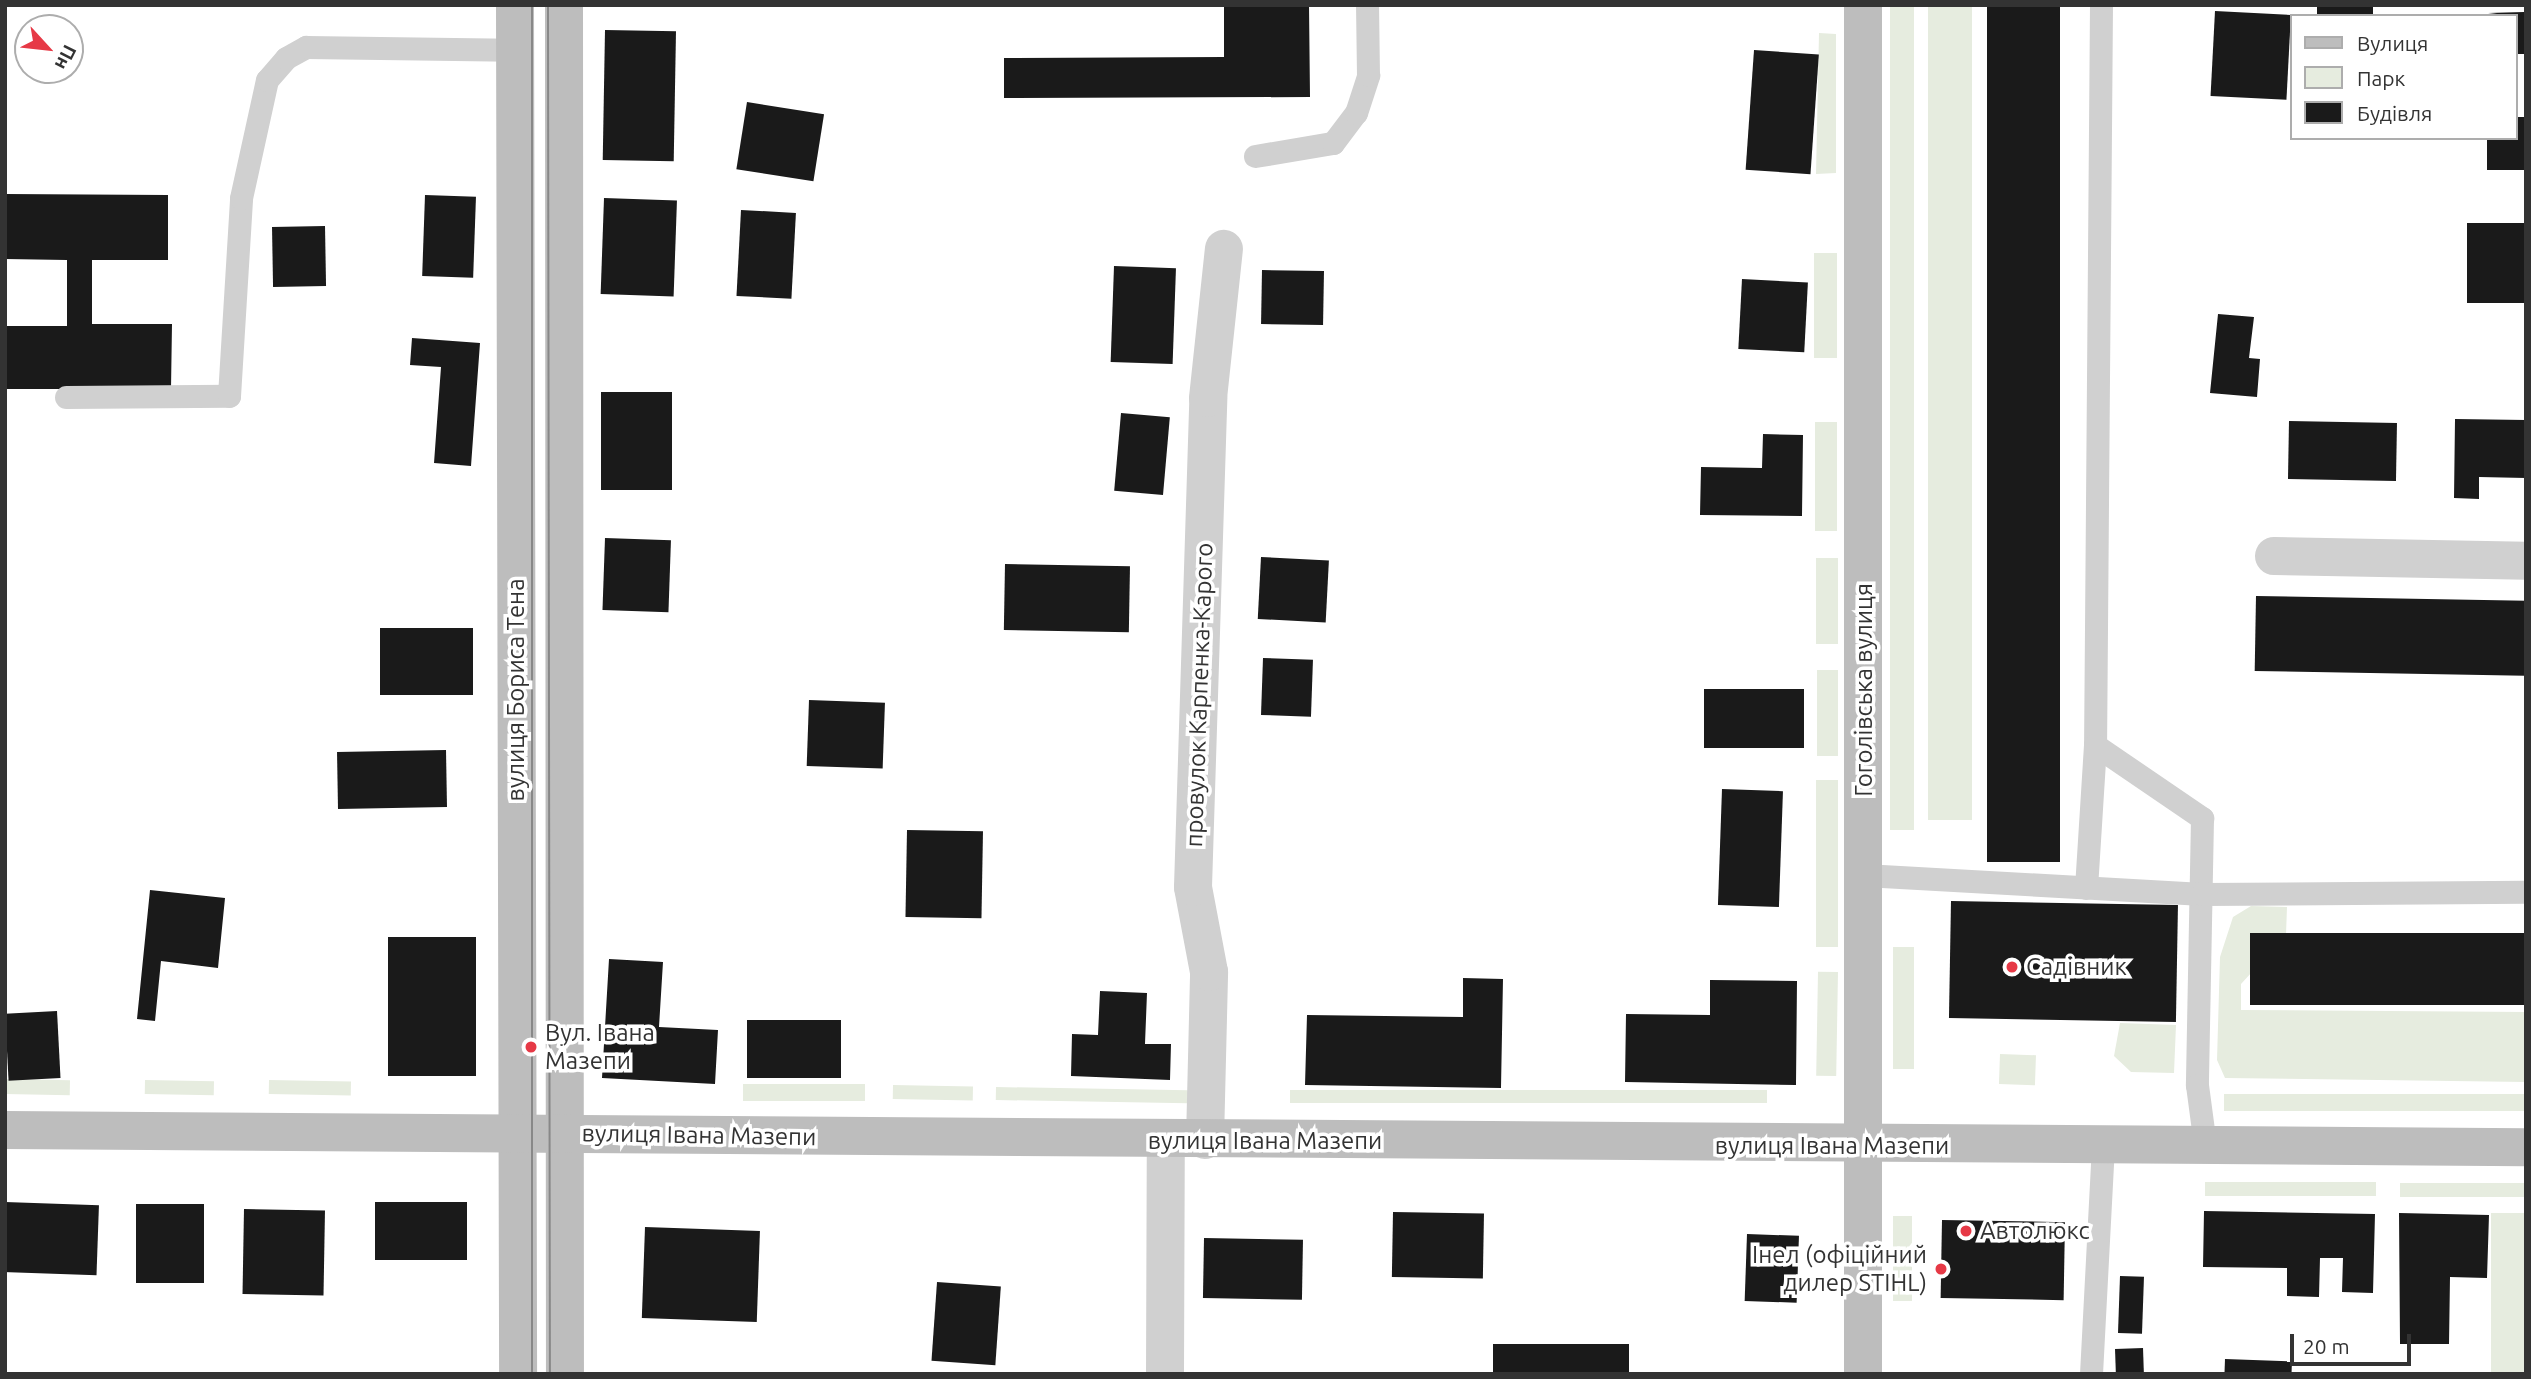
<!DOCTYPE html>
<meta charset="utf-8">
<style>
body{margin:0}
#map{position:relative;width:2531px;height:1379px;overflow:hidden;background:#fff;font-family:Ubuntu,sans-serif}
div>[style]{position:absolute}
.green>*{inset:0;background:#e6ecdf;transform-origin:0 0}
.building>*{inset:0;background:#1a1a1a;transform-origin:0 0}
.lane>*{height:23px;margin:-11.5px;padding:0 11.5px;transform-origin:11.5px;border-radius:11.5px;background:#d0d0d0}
.street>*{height:38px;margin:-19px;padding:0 19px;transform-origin:19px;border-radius:19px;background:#d0d0d0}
.secondary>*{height:38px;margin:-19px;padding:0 19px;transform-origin:19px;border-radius:19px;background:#bdbdbd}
.tram>*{height:2px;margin:-1px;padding:0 1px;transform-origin:1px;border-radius:1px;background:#888}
.dots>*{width:19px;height:19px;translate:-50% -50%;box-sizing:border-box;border:4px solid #fff;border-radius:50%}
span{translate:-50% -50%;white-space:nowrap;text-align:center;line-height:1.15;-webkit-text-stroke:7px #fff;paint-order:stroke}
.street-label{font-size:24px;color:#333}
.poi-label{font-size:24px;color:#333}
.left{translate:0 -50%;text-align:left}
.right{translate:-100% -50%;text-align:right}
.frame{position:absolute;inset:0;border:7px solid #333;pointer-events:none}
.legend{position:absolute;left:2290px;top:14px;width:228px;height:126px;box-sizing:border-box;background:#fff;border:2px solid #adadad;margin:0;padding:9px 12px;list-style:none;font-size:21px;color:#333}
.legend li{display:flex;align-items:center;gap:14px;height:35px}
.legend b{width:35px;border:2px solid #adadad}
.north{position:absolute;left:14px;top:14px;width:70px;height:70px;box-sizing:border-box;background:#fff;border:2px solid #adadad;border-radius:50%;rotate:117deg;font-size:19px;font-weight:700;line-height:28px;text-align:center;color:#333}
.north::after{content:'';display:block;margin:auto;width:24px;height:32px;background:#e63946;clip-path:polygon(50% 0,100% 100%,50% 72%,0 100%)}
.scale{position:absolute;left:2290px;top:1334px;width:121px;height:32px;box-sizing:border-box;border:4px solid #333;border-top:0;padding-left:9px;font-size:21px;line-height:24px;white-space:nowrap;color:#333;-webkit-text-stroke:5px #fff;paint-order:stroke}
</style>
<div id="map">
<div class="green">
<div style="left:1890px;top:5px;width:24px;height:825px"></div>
<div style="left:1928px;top:5px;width:44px;height:815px"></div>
<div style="clip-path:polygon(1819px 33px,1836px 34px,1836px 173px,1816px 174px)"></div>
<div style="left:1814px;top:253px;width:23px;height:105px"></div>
<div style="left:1815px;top:422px;width:22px;height:109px"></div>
<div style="left:1838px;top:558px;width:86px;height:22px;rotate:90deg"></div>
<div style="left:1817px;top:670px;width:21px;height:86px"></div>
<div style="left:1816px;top:780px;width:22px;height:167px"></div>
<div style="clip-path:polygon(2251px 906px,2287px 907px,2286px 935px,2241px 984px,2241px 1010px,2526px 1012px,2526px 1082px,2225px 1078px,2217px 1060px,2220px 957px,2233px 917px)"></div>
<div style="left:1893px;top:947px;width:21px;height:122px"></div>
<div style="left:1838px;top:972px;width:104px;height:20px;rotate:91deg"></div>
<div style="clip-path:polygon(2120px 1023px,2176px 1025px,2174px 1073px,2131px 1072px,2114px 1056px)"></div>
<div style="left:2000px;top:1054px;width:36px;height:30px;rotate:2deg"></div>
<div style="left:5px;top:1079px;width:65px;height:15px;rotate:1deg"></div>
<div style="left:145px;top:1080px;width:69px;height:14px;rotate:1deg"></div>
<div style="left:269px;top:1080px;width:82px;height:14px;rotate:1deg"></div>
<div style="left:743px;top:1084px;width:122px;height:17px"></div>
<div style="left:893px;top:1085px;width:80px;height:14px;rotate:1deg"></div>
<div style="left:996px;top:1087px;width:192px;height:13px;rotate:1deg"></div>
<div style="left:1290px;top:1090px;width:477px;height:13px"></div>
<div style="left:2224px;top:1094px;width:302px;height:17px"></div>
<div style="left:2205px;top:1182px;width:171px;height:14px"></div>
<div style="left:2400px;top:1183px;width:126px;height:14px"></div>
<div style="left:2491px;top:1213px;width:35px;height:161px"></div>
<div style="left:1893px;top:1216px;width:19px;height:85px"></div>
</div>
<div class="building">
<div style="clip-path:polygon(1224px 5px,1309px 5px,1310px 97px,1004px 98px,1004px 58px,1224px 57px)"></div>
<div style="left:1987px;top:5px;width:73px;height:857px"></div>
<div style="left:2317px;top:5px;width:56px;height:11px"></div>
<div style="left:2215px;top:11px;width:76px;height:85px;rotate:3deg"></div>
<div style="clip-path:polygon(2524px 12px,2524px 54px,2515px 54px,2515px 16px,2488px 13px)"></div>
<div style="left:605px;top:30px;width:71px;height:130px;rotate:1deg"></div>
<div style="left:1754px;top:50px;width:65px;height:120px;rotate:4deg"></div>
<div style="left:747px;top:102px;width:78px;height:68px;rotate:9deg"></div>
<div style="clip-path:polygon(2515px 117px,2526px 117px,2526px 170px,2487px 170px,2487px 138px,2515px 138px)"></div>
<div style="clip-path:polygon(5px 194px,168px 195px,168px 260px,92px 260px,92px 324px,172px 324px,171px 389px,5px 389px,5px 326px,67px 326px,67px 260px,5px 259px)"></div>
<div style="left:425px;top:195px;width:51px;height:81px;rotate:2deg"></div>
<div style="left:604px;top:198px;width:73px;height:96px;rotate:2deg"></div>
<div style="left:741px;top:210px;width:55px;height:86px;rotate:3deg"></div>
<div style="left:2526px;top:223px;width:80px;height:59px;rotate:90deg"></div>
<div style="left:325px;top:226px;width:60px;height:53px;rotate:89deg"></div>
<div style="left:1114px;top:266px;width:62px;height:96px;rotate:2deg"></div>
<div style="left:1262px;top:270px;width:62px;height:54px;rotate:1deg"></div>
<div style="left:1742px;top:279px;width:66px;height:70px;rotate:3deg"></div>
<div style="clip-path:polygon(2218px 314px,2254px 317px,2249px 358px,2260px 359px,2257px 397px,2210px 393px)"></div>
<div style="clip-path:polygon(412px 338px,480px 343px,471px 466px,434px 463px,441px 367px,410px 365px)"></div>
<div style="left:601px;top:392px;width:71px;height:98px"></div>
<div style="left:1121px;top:413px;width:49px;height:78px;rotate:5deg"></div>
<div style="clip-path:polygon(2455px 419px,2526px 420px,2526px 478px,2479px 477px,2479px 499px,2454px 498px)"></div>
<div style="left:2289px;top:421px;width:108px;height:58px;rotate:1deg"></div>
<div style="clip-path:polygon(1763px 434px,1803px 435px,1802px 516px,1700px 515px,1701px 467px,1762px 468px)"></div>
<div style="left:605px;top:538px;width:66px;height:72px;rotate:2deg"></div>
<div style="left:1261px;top:557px;width:68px;height:62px;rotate:3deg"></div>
<div style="left:1005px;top:564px;width:125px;height:66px;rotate:1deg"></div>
<div style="left:2256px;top:596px;width:270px;height:75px;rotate:1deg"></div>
<div style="left:380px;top:628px;width:93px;height:67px"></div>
<div style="left:1263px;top:658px;width:50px;height:57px;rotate:2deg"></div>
<div style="left:1704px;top:689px;width:100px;height:59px"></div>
<div style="left:809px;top:700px;width:76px;height:66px;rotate:2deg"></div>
<div style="left:446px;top:750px;width:57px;height:109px;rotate:89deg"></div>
<div style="left:1722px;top:789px;width:61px;height:116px;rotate:2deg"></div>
<div style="left:907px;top:830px;width:76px;height:87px;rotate:1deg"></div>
<div style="clip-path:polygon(150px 890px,225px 898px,218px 968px,161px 961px,155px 1021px,137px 1019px)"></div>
<div style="left:1951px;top:901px;width:227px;height:117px;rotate:1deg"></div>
<div style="left:2526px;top:933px;width:72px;height:276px;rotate:90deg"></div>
<div style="left:476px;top:937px;width:139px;height:88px;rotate:90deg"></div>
<div style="clip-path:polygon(609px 959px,663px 962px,659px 1027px,718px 1030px,715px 1084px,602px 1078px)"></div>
<div style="clip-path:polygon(1463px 978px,1503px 979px,1501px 1088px,1305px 1085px,1307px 1015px,1463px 1017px)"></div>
<div style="clip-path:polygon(1710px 980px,1797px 981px,1796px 1085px,1625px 1082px,1626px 1014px,1710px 1015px)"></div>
<div style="clip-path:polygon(1100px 991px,1147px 993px,1145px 1044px,1171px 1044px,1170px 1080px,1071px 1076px,1072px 1034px,1098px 1035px)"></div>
<div style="left:57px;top:1011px;width:67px;height:52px;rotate:87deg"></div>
<div style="left:841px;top:1020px;width:58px;height:94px;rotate:90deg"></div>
<div style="left:5px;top:1202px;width:94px;height:70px;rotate:2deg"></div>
<div style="left:467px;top:1202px;width:58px;height:92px;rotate:90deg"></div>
<div style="left:136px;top:1204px;width:68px;height:79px"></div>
<div style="left:244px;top:1209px;width:81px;height:85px;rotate:1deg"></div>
<div style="clip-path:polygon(2204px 1211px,2375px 1214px,2373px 1293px,2342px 1292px,2343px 1258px,2320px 1258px,2319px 1297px,2287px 1296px,2287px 1268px,2203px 1267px)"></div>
<div style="left:1393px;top:1212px;width:91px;height:65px;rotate:1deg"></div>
<div style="clip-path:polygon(2399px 1213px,2489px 1215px,2487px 1278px,2450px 1277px,2449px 1344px,2400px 1344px)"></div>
<div style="left:1942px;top:1220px;width:123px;height:78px;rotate:1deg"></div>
<div style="left:645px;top:1227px;width:115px;height:91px;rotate:2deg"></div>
<div style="left:1747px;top:1234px;width:52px;height:67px;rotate:2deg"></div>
<div style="left:1204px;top:1238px;width:99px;height:60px;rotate:1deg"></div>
<div style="left:2120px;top:1276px;width:24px;height:57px;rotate:2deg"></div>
<div style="left:937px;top:1282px;width:64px;height:79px;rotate:4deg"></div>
<div style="left:1493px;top:1344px;width:136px;height:30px"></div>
<div style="left:2143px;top:1348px;width:24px;height:28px;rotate:88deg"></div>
<div style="left:2225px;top:1359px;width:67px;height:15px;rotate:2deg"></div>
</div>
<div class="lane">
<div style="left:2101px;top:5px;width:740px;rotate:90.46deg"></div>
<div style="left:2095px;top:745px;width:130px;rotate:34.3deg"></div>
<div style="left:2202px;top:818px;width:267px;rotate:91.1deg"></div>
<div style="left:2197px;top:1085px;width:61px;rotate:82.4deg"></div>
<div style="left:1255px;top:156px;width:79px;rotate:-9.5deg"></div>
<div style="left:1333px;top:143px;width:38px;rotate:-53deg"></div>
<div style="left:1356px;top:113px;width:40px;rotate:-72deg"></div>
<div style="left:1368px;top:75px;width:70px;rotate:-90.8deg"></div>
<div style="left:66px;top:397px;width:163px;rotate:-0.4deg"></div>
<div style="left:229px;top:396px;width:198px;rotate:-86.5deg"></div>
<div style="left:241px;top:198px;width:121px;rotate:-77.6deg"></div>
<div style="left:267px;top:80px;width:29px;rotate:-49deg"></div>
<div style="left:286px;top:58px;width:23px;rotate:-29deg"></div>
<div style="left:306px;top:47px;width:209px;rotate:0.8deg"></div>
<div style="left:1864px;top:875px;width:339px;rotate:3.2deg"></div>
<div style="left:2202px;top:894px;width:324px;rotate:-0.4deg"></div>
<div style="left:2086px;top:888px;width:143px;rotate:-86.4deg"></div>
<div style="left:2091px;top:1374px;width:228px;rotate:-87deg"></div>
</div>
<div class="street">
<div style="left:2274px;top:556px;width:252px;rotate:1.1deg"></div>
<div style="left:1205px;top:1140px;width:168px;rotate:-88.6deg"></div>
<div style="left:1209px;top:972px;width:86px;rotate:-100.7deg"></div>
<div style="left:1193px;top:887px;width:489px;rotate:-88.2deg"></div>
<div style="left:1208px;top:398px;width:150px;rotate:-83.9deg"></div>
<div style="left:1165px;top:1374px;width:234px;rotate:-89.8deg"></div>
</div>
<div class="secondary">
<div style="left:515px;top:5px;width:1369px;rotate:89.87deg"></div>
<div style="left:564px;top:5px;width:1369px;rotate:89.96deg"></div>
<div style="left:5px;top:1130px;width:2521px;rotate:0.39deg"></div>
<div style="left:1863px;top:1374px;width:1369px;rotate:-90deg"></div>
</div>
<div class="tram">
<div style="left:548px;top:5px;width:1369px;rotate:89.92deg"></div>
<div style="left:532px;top:1374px;width:1369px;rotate:-90deg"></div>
</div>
<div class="dots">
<div style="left:2012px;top:967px;background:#e63946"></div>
<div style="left:531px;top:1047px;background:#e63946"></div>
<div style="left:1966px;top:1231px;background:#e63946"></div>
<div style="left:1941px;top:1269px;background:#e63946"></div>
</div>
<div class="street-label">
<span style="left:516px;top:690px;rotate:-90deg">вулиця Бориса Тена</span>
<span style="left:1864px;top:690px;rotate:-90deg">Гоголівська вулиця</span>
<span style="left:1199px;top:695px;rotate:-88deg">провулок Карпенка-Карого</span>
<span style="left:699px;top:1135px;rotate:1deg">вулиця Івана Мазепи</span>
<span style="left:1265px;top:1141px">вулиця Івана Мазепи</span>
<span style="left:1832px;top:1146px">вулиця Івана Мазепи</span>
</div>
<div class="poi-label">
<span class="left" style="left:2026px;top:967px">Садівник</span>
<span class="left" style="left:545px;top:1047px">Вул. Івана<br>Мазепи</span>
<span class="left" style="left:1980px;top:1231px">Автолюкс</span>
<span class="right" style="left:1927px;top:1269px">Інел (офіційний<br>дилер STIHL)</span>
</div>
<div class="frame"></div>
<ul class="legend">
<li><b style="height:9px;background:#bdbdbd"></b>Вулиця</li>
<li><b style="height:19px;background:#e6ecdf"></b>Парк</li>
<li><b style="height:19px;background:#1a1a1a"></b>Будівля</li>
</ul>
<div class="north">Пн</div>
<div class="scale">20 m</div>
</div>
